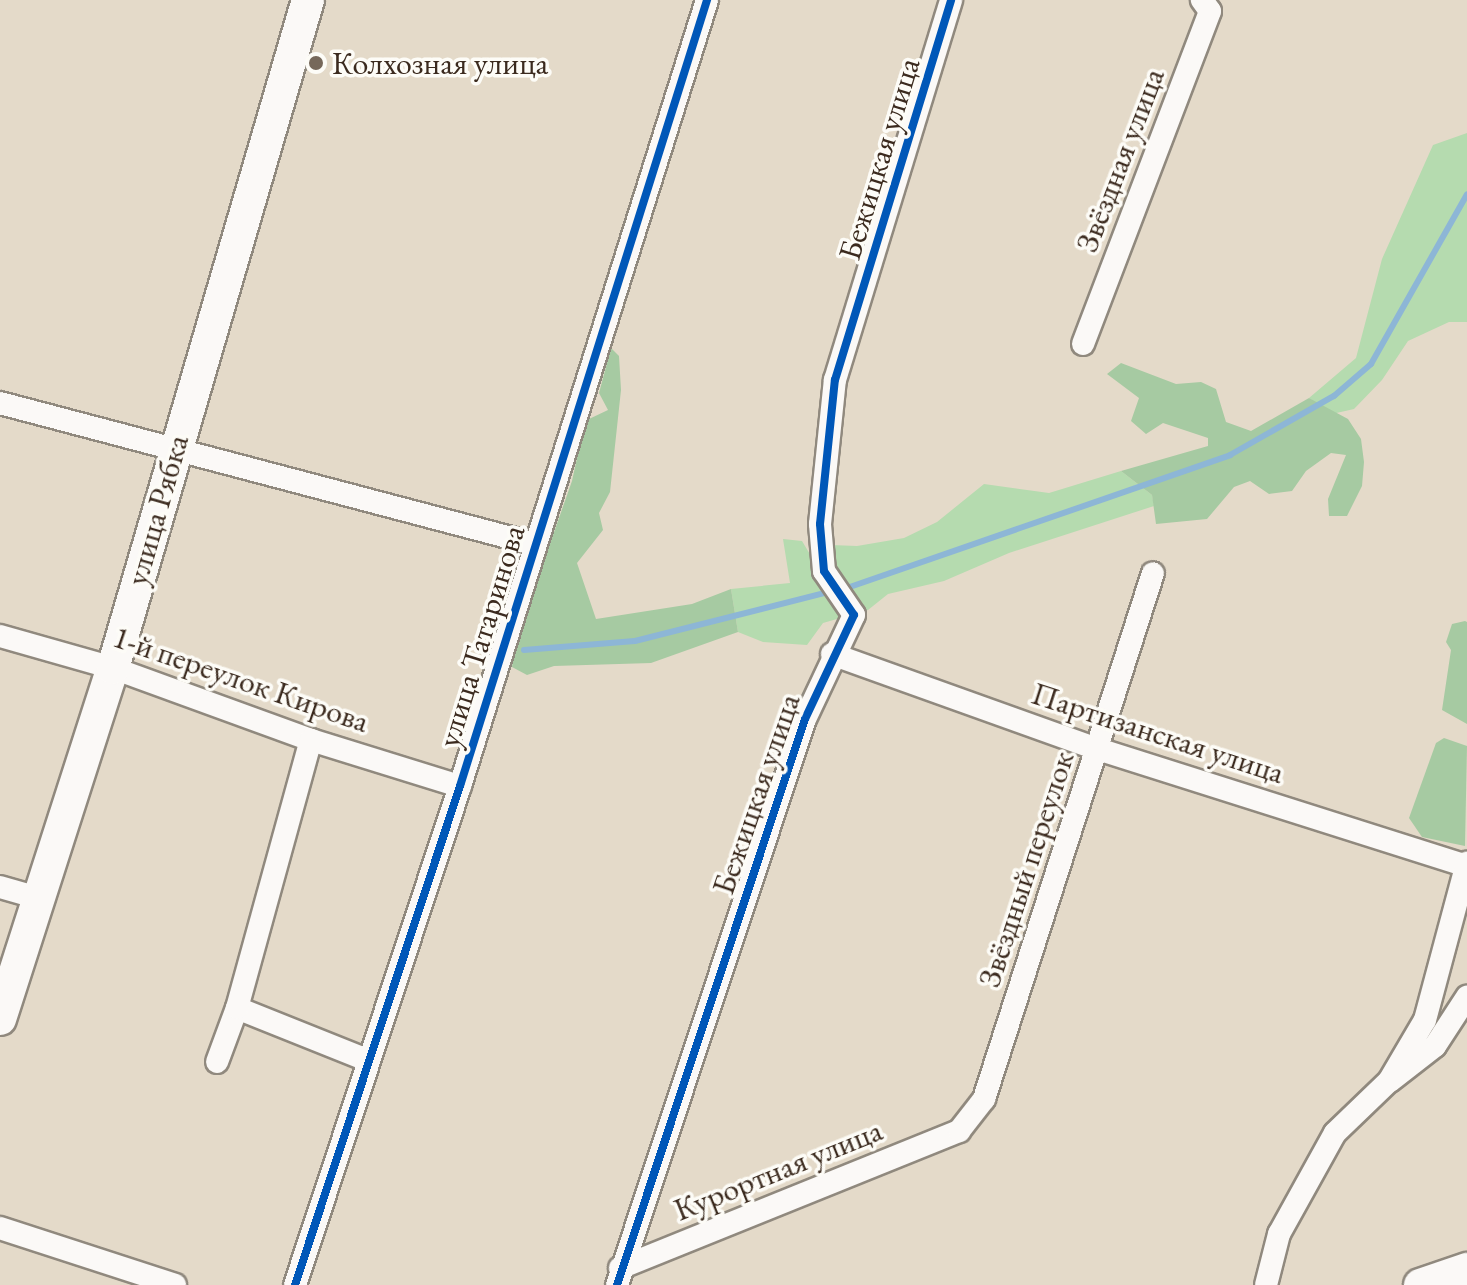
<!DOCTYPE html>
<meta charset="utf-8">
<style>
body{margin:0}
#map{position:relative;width:1467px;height:1285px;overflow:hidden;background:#e4dac9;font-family:"EB Garamond",serif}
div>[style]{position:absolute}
.green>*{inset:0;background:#b5dbaf}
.forest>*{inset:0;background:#a6caa2}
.stream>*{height:6px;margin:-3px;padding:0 3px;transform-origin:3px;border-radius:3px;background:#8db6d6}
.roads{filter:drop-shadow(2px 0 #90897e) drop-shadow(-2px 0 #90897e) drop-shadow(0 2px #90897e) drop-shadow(0 -2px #90897e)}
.street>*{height:22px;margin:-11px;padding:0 11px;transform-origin:11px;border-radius:11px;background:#fbf9f7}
.secondary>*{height:32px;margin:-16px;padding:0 16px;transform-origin:16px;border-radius:16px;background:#fbf9f7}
.cycleway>*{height:8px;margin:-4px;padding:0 4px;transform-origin:4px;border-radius:4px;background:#0057b8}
.dots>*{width:22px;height:22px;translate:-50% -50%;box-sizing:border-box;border:4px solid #fdfcf7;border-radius:50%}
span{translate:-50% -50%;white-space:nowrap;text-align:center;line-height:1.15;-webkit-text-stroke:7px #fdfcf7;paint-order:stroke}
.poi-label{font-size:32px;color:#3b2a1e}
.left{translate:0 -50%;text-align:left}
.street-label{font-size:32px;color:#3b2a1e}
</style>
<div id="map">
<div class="green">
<div style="clip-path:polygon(1467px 133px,1467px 322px,1449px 322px,1408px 341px,1382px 380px,1354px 409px,1332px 414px,1309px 398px,1356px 358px,1382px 259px,1433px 145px)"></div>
<div style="clip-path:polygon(1121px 471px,1152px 495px,1154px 506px,1009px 553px,944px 581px,888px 594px,868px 610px,823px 623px,807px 645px,763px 642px,738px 632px,731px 589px,790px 583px,783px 539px,802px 541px,814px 561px,831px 545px,857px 546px,904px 538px,937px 522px,984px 484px,1049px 493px)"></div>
</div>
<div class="forest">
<div style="clip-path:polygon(611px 348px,619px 356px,621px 390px,610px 492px,599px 513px,603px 530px,577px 563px,596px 619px,692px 604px,731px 589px,738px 632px,651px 663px,554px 666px,527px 675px,512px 667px,515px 643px,572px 481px,582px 435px,589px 419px,608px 410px,599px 393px)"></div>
<div style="clip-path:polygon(1121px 363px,1176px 384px,1201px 382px,1216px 389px,1226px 422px,1251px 431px,1309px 398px,1348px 419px,1361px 439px,1364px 462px,1362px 486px,1347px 516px,1329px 516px,1328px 499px,1346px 455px,1331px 453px,1306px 471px,1292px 491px,1269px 494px,1250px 481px,1234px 487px,1207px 519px,1156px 524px,1152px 495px,1121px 471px,1208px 446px,1208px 438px,1163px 423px,1146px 434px,1131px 421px,1139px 398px,1107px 374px)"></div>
<div style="clip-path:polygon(1465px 621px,1467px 622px,1467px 724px,1442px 710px,1451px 650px,1446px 642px,1452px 624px)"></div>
<div style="clip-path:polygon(1444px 738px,1467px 746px,1465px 846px,1422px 837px,1409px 818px,1436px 743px)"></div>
</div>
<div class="stream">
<div style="left:844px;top:589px;width:409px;rotate:-19.1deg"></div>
<div style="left:1230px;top:455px;width:120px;rotate:-29.6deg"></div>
<div style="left:1334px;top:396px;width:49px;rotate:-40.9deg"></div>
<div style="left:1371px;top:364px;width:195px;rotate:-60.5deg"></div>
<div style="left:524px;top:650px;width:111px;rotate:-4.6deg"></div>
<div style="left:635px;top:641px;width:204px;rotate:-14.2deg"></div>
</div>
<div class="roads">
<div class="street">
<div style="left:1083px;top:344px;width:356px;rotate:-69.1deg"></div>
<div style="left:1210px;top:11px;width:14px;rotate:-126deg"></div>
<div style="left:0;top:403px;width:552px;rotate:14.79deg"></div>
<div style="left:0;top:636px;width:117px;rotate:15.8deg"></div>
<div style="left:113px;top:668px;width:211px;rotate:20deg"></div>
<div style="left:311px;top:740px;width:156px;rotate:17.2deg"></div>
<div style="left:832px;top:654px;width:282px;rotate:19.7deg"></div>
<div style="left:1098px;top:749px;width:386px;rotate:17.6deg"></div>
<div style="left:0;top:887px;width:40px;rotate:16deg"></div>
<div style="left:237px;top:1008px;width:140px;rotate:21.8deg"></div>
<div style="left:217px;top:1062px;width:58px;rotate:-69.7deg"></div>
<div style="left:237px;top:1008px;width:278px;rotate:-74.6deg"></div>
<div style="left:1390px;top:1081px;width:57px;rotate:-37.9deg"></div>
<div style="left:1435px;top:1046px;width:59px;rotate:-56.9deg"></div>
<div style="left:0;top:1228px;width:184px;rotate:18deg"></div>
<div style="left:620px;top:1268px;width:366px;rotate:-22deg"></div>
<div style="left:959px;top:1131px;width:41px;rotate:-52deg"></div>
<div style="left:984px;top:1099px;width:552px;rotate:-72.19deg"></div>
<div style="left:295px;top:1285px;width:526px;rotate:-71.7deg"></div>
<div style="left:460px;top:786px;width:824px;rotate:-72.55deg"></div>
<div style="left:617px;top:1285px;width:596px;rotate:-71.63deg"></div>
<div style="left:805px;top:719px;width:115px;rotate:-64.8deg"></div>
<div style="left:854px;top:615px;width:53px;rotate:-124.3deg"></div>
<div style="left:824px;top:571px;width:47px;rotate:-94.9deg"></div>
<div style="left:820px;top:524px;width:145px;rotate:-84.1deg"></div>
<div style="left:835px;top:380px;width:397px;rotate:-73deg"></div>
<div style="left:1266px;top:1285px;width:53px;rotate:-75.7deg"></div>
<div style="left:1279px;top:1234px;width:115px;rotate:-61deg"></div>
<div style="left:1335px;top:1133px;width:75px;rotate:-43.9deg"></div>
<div style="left:1389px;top:1081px;width:71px;rotate:-59.5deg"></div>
<div style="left:1425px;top:1020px;width:163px;rotate:-75deg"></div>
</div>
<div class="secondary">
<div style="left:0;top:1019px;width:369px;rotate:-72.2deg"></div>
<div style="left:113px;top:668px;width:696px;rotate:-73.73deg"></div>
<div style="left:1420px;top:1285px;width:50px;rotate:-18.8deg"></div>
</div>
</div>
<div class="cycleway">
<div style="left:295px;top:1285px;width:526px;rotate:-71.7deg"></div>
<div style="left:460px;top:786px;width:824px;rotate:-72.55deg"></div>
<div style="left:617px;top:1285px;width:596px;rotate:-71.63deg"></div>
<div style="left:805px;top:719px;width:115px;rotate:-64.8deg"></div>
<div style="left:854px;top:615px;width:53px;rotate:-124.3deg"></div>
<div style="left:824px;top:571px;width:47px;rotate:-94.9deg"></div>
<div style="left:820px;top:524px;width:145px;rotate:-84.1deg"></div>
<div style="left:835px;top:380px;width:397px;rotate:-73deg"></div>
</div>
<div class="dots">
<div style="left:316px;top:63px;background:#76685a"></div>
</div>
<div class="poi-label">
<span class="left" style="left:332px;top:63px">Колхозная улица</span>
</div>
<div class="street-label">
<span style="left:879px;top:159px;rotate:-73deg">Бежицкая улица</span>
<span style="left:1120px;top:160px;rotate:-69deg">Звёздная улица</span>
<span style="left:157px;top:510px;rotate:-74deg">улица Рябка</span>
<span style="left:481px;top:636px;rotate:-73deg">улица Татаринова</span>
<span style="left:241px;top:679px;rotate:19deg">1-й переулок Кирова</span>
<span style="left:1158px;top:733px;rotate:18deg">Партизанская улица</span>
<span style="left:756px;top:794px;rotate:-71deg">Бежицкая улица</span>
<span style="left:1026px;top:869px;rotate:-72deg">Звёздный переулок</span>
<span style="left:778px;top:1170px;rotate:-22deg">Курортная улица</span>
</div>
</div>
